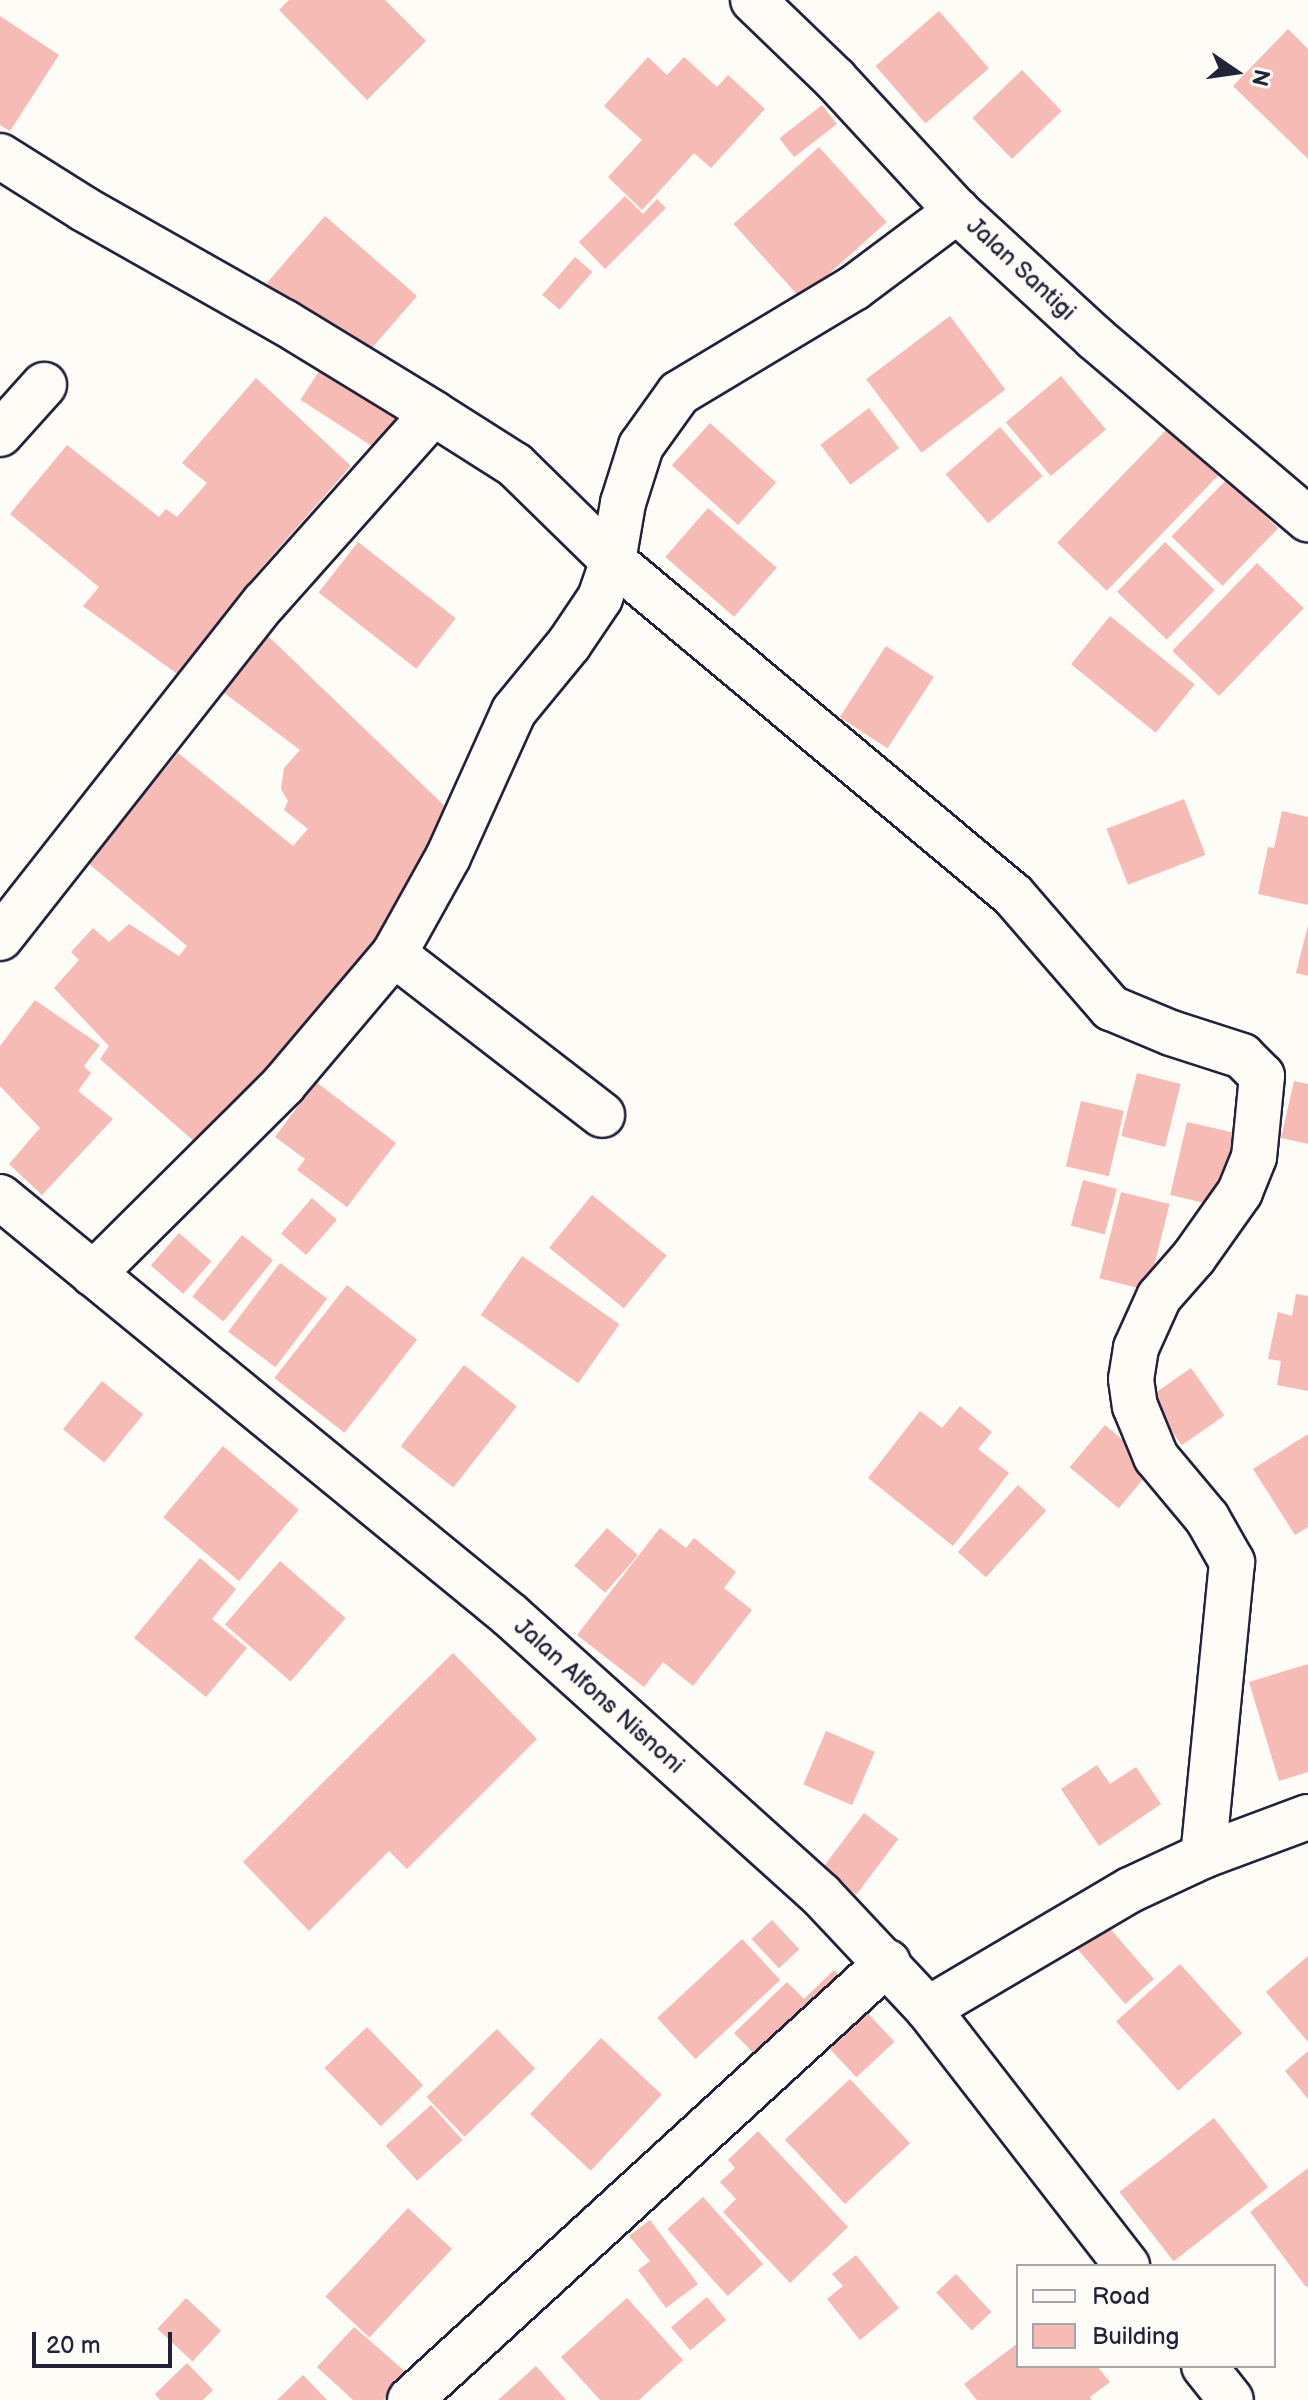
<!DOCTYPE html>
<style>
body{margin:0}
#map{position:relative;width:1308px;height:2400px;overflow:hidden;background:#fdfcf7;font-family:"Balsamiq Sans",sans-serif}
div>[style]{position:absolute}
.building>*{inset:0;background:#f7bbb6;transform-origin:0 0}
.roads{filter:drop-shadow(2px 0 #22223b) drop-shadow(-2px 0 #22223b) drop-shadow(0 2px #22223b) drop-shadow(0 -2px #22223b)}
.minor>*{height:44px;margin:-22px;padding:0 22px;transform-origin:22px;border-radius:22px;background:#fdfcf7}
.major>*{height:44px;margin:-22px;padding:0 22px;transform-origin:22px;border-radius:22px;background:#fdfcf7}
span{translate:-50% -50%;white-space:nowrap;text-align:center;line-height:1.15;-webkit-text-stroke:6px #fdfcf7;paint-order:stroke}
.street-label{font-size:24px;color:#22223b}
.legend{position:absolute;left:1016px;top:2264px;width:260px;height:104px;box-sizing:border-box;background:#fdfcf7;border:2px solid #a5a5ac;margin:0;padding:10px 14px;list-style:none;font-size:24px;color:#22223b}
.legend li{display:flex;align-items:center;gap:16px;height:40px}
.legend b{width:40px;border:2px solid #a5a5ac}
.north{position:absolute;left:1196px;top:32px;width:80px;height:80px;-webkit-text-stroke:6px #fdfcf7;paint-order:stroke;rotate:103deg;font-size:22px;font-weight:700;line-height:32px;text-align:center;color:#22223b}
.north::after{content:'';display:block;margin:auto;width:28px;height:36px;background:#22223b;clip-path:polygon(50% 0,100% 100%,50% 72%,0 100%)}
.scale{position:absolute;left:32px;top:2332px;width:140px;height:36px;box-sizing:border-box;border:4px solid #22223b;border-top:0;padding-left:10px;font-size:24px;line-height:28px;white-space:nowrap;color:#22223b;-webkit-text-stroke:6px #fdfcf7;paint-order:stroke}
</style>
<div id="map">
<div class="building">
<div style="clip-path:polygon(289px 0,385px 0,426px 41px,367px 100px,279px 10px)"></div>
<div style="left:939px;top:11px;width:76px;height:84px;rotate:49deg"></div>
<div style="clip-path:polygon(0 16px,59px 55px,10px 131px,0 125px)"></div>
<div style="clip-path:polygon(1288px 29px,1308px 49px,1308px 159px,1233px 86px)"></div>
<div style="clip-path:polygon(648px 57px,667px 75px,684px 57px,717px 87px,728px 75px,765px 109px,711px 168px,694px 153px,642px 210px,608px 177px,642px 140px,604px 106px)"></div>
<div style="left:1022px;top:70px;width:57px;height:69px;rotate:46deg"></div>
<div style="left:822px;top:105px;width:24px;height:54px;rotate:52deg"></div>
<div style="left:819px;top:147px;width:101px;height:115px;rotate:48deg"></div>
<div style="clip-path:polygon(625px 196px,643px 214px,657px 199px,666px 208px,605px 269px,579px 242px)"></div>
<div style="left:325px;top:216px;width:122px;height:89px;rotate:41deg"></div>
<div style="left:575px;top:257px;width:23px;height:50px;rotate:41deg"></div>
<div style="left:950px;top:316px;width:92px;height:105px;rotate:53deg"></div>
<div style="left:325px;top:362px;width:103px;height:45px;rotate:33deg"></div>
<div style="left:1061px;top:376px;width:70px;height:72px;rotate:50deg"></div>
<div style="clip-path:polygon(256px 378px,351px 466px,254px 576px,183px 678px,83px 606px,99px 587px,10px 514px,67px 445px,159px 517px,166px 509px,177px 517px,207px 483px,182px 463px)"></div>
<div style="left:869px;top:408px;width:50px;height:61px;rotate:53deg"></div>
<div style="left:710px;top:423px;width:89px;height:57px;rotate:42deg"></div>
<div style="left:1000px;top:427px;width:65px;height:72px;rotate:49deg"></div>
<div style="left:1169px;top:427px;width:69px;height:161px;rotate:44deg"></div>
<div style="left:1227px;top:479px;width:71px;height:80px;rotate:44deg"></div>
<div style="left:708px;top:508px;width:91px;height:65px;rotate:41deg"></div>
<div style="left:358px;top:542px;width:124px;height:64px;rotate:38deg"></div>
<div style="left:1165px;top:542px;width:69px;height:69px;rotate:44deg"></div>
<div style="left:1257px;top:563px;width:65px;height:122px;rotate:44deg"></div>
<div style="left:1110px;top:616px;width:109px;height:62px;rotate:39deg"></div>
<div style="clip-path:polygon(267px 635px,455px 816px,395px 936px,204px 1150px,100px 1059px,109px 1046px,54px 988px,79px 960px,71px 952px,93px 928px,109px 942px,129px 924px,179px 956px,187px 946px,88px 863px,178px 753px,293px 846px,308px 829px,284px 810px,288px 801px,281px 789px,284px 768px,300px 750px,223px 692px)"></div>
<div style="left:886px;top:646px;width:57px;height:85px;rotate:33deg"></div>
<div style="left:1184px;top:799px;width:60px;height:83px;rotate:69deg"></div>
<div style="clip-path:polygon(1282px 811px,1308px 817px,1308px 905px,1258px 894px,1268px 847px,1274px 848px)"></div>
<div style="clip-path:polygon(1308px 925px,1308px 976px,1296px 973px)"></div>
<div style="clip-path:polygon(35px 1000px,100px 1045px,84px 1066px,91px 1073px,78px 1091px,113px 1119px,42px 1195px,9px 1164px,40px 1128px,0 1086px,0 1046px)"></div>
<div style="left:1137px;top:1073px;width:45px;height:65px;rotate:14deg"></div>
<div style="clip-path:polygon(1294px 1081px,1308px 1084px,1308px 1144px,1281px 1138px)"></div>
<div style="clip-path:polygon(316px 1082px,396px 1143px,347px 1207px,297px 1170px,305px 1159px,275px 1137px)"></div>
<div style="left:1081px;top:1101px;width:44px;height:67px;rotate:13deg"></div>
<div style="left:1187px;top:1122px;width:55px;height:75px;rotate:13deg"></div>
<div style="left:1083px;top:1180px;width:35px;height:47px;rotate:15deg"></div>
<div style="left:1121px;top:1192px;width:50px;height:89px;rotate:14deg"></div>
<div style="left:592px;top:1195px;width:96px;height:68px;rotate:39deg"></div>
<div style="left:312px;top:1198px;width:33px;height:47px;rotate:41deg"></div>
<div style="left:179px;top:1233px;width:43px;height:43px;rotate:41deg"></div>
<div style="left:242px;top:1235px;width:40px;height:79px;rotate:39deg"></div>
<div style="left:522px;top:1256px;width:119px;height:72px;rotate:35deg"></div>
<div style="left:280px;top:1263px;width:59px;height:86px;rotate:37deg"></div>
<div style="left:347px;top:1285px;width:89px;height:118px;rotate:38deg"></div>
<div style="clip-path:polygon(1296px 1294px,1308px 1296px,1308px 1391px,1277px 1385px,1281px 1361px,1268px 1359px,1278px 1312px,1292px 1316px)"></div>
<div style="left:464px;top:1365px;width:67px;height:103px;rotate:38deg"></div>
<div style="left:1191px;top:1368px;width:58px;height:52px;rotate:55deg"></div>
<div style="left:102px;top:1381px;width:53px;height:62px;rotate:39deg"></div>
<div style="clip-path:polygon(960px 1406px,992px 1432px,978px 1449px,1009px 1473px,953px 1546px,868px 1478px,920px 1411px,942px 1428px)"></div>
<div style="left:1105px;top:1425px;width:64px;height:55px;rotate:40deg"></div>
<div style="clip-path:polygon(1308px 1434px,1308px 1527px,1295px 1535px,1253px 1469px)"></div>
<div style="left:223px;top:1446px;width:99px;height:93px;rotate:40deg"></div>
<div style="left:1018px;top:1485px;width:38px;height:90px;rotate:42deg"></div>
<div style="left:607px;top:1528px;width:41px;height:50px;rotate:41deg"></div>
<div style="clip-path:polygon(660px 1528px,686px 1548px,694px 1538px,736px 1572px,724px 1588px,752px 1610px,693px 1686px,663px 1662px,644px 1687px,577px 1635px)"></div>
<div style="clip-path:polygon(200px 1558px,236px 1589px,212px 1619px,247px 1648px,206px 1697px,134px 1638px)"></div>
<div style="left:280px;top:1561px;width:87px;height:84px;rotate:41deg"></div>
<div style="clip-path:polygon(453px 1653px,537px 1739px,407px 1869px,389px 1851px,309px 1931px,243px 1862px)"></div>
<div style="clip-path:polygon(1308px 1664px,1308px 1772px,1279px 1781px,1249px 1682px)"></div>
<div style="left:826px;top:1731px;width:53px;height:58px;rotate:23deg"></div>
<div style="clip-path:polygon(1097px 1765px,1110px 1784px,1136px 1767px,1161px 1804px,1099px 1846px,1061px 1789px)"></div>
<div style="left:864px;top:1813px;width:43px;height:70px;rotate:37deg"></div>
<div style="left:772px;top:1920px;width:40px;height:28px;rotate:47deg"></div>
<div style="left:1106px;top:1924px;width:73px;height:38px;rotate:49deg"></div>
<div style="left:742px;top:1939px;width:56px;height:116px;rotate:47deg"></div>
<div style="clip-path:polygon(1308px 1956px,1308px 2042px,1266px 1992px)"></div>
<div style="left:1180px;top:1964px;width:93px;height:86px;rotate:48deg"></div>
<div style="clip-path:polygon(834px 1970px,847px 1984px,763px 2063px,734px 2033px,787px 1982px,804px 1999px)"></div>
<div style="left:861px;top:2006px;width:49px;height:52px;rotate:47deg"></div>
<div style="left:367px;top:2027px;width:81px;height:59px;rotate:46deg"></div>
<div style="left:497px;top:2029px;width:55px;height:98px;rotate:46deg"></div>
<div style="left:601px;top:2038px;width:83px;height:104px;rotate:43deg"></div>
<div style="clip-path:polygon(1308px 2051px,1308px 2099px,1285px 2071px)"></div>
<div style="left:850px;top:2079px;width:88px;height:89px;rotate:47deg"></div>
<div style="left:431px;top:2105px;width:47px;height:61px;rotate:48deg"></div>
<div style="left:1214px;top:2118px;width:88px;height:120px;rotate:52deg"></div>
<div style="clip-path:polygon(758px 2131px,848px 2227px,790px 2283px,723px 2212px,736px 2199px,720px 2182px,735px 2168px,728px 2160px)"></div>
<div style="clip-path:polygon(1308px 2168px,1308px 2286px,1306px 2287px,1250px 2212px)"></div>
<div style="left:703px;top:2197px;width:90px;height:48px;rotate:48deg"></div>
<div style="left:408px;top:2208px;width:60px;height:121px;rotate:43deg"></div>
<div style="clip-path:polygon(650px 2220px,698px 2284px,666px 2308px,638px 2270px,650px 2261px,629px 2236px)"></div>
<div style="clip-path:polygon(856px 2255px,899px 2308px,860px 2340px,827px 2299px,843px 2286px,832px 2274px)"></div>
<div style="left:956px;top:2274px;width:52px;height:27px;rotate:47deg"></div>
<div style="left:707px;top:2297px;width:30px;height:47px;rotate:50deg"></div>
<div style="left:186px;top:2298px;width:48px;height:42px;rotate:43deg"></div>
<div style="clip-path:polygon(627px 2298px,683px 2360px,639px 2400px,600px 2400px,561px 2357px)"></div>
<div style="clip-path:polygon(354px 2327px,407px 2373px,383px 2400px,353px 2400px,317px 2367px)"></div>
<div style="clip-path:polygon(1018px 2343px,1018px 2366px,1097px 2366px,1110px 2382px,1090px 2397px,1091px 2400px,977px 2400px,964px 2384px)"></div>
<div style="clip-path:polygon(187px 2363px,213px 2390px,203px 2400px,160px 2400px,155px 2394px)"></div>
<div style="clip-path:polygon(536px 2366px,566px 2400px,498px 2400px)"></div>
<div style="clip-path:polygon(303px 2375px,327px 2400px,277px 2400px)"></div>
</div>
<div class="roads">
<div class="minor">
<div style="left:753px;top:0;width:114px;rotate:43.9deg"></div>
<div style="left:835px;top:79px;width:180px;rotate:47.3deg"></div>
<div style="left:957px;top:211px;width:188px;rotate:42.6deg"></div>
<div style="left:1095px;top:338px;width:280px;rotate:40.4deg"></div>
<div style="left:0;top:156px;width:99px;rotate:32.2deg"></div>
<div style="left:84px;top:209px;width:230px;rotate:29.5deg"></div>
<div style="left:284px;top:322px;width:175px;rotate:31.4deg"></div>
<div style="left:0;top:434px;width:66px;rotate:-48.1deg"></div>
<div style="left:0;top:938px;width:427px;rotate:-51.8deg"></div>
<div style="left:264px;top:603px;width:254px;rotate:-48.3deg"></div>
<div style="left:433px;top:413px;width:97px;rotate:32.4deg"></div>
<div style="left:515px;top:465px;width:137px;rotate:44.4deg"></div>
<div style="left:613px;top:561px;width:521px;rotate:39.86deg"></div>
<div style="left:1013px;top:895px;width:150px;rotate:49.1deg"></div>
<div style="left:1111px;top:1008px;width:65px;rotate:22.6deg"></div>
<div style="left:1171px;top:1033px;width:75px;rotate:17.9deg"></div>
<div style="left:1242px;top:1056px;width:28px;rotate:45deg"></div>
<div style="left:1262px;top:1076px;width:81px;rotate:95.6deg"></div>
<div style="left:1254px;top:1157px;width:38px;rotate:112deg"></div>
<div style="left:1240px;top:1192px;width:80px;rotate:125.3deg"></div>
<div style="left:1194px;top:1257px;width:53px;rotate:131.2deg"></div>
<div style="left:1159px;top:1297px;width:56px;rotate:114.3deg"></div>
<div style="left:1136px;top:1348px;width:31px;rotate:99deg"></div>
<div style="left:1131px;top:1379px;width:27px;rotate:82deg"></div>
<div style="left:1135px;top:1406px;width:55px;rotate:67.6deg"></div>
<div style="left:1156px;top:1457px;width:80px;rotate:50.1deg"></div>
<div style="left:1207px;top:1518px;width:51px;rotate:60.4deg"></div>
<div style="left:1232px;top:1562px;width:295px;rotate:95.6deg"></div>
<div style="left:394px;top:954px;width:263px;rotate:37.7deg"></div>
<div style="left:93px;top:1274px;width:269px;rotate:-44.8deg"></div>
<div style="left:284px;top:1084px;width:170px;rotate:-49.8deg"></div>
<div style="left:394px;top:954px;width:111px;rotate:-60.9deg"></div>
<div style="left:448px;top:857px;width:160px;rotate:-65.7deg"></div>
<div style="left:514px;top:711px;width:87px;rotate:-50.6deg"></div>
<div style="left:569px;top:644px;width:55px;rotate:-56deg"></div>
<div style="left:600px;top:598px;width:39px;rotate:-71deg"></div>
<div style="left:613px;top:561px;width:59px;rotate:-80.2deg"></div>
<div style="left:623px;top:503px;width:60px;rotate:-72.5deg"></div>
<div style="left:641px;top:446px;width:65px;rotate:-54.4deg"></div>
<div style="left:679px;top:393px;width:204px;rotate:-31deg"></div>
<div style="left:854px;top:288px;width:129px;rotate:-36.8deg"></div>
<div style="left:928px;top:2009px;width:234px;rotate:-30.5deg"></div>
<div style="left:1130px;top:1890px;width:81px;rotate:-25deg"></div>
<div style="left:1203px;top:1856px;width:112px;rotate:-20.4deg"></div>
<div style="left:410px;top:2400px;width:648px;rotate:-42.5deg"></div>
</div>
<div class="major">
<div style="left:0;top:1197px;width:659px;rotate:39.34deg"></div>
<div style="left:510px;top:1615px;width:418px;rotate:42deg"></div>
<div style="left:821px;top:1895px;width:156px;rotate:46.8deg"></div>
<div style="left:928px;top:2009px;width:325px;rotate:52.2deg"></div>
<div style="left:1204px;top:2366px;width:43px;rotate:51.5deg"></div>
</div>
</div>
<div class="street-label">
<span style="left:1021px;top:269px;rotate:43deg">Jalan Santigi</span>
<span style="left:599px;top:1696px;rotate:42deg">Jalan Alfons Nisnoni</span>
</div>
<ul class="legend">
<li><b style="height:10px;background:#fdfcf7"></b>Road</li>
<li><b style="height:22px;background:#f7bbb6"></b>Building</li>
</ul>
<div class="north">N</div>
<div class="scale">20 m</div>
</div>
